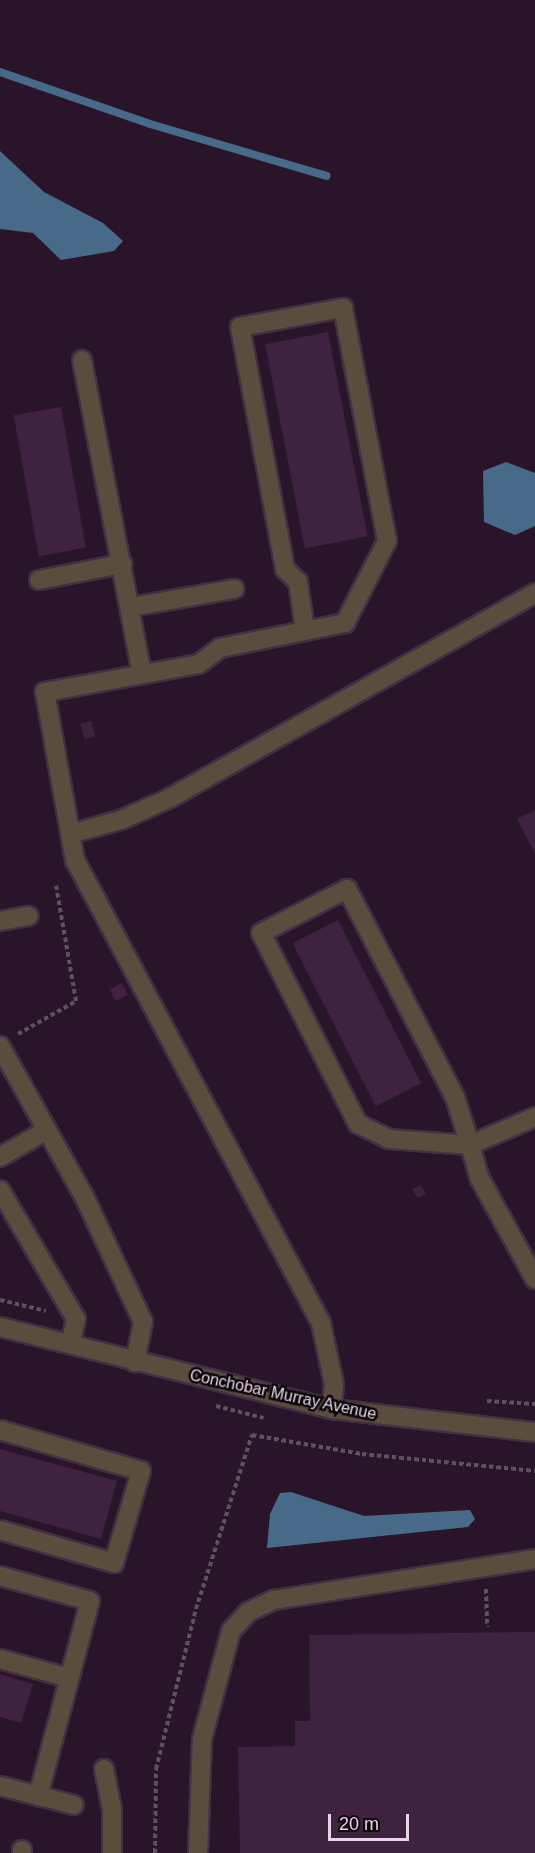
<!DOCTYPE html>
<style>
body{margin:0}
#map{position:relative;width:535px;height:1853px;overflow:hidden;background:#291429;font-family:Helvetica,sans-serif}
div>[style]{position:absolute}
.water>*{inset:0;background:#476a89}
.stream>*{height:8px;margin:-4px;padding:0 4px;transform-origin:4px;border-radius:4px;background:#476a89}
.building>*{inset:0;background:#3f223f;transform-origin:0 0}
.path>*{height:4px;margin-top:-2px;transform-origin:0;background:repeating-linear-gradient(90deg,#624f62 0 4.5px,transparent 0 7.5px)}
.roads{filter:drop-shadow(2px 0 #432f43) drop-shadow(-2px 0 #432f43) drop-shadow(0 2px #432f43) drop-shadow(0 -2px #432f43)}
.minor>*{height:18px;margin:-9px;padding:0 9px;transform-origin:9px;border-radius:9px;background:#5a4d3e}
span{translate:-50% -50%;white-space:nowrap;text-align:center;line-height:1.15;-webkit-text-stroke:5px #0c050c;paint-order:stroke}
.street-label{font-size:16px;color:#e4d6e3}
.scale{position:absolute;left:328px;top:1814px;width:81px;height:27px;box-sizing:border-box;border:3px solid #e4d6e3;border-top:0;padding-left:8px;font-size:18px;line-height:21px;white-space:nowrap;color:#e4d6e3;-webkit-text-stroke:4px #0c050c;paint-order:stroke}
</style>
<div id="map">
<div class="water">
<div style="clip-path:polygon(0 151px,44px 192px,103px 223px,123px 241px,114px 251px,61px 260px,33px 233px,0 229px)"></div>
<div style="clip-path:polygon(506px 462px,535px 473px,535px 526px,515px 535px,484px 522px,483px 471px)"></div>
<div style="clip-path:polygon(291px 1492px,364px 1516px,470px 1510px,475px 1519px,468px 1527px,267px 1548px,270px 1514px,280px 1493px)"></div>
</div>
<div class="stream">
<div style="left:0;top:72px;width:159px;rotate:19.1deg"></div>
<div style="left:150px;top:124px;width:184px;rotate:16.4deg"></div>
</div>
<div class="building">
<div style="left:328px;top:332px;width:208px;height:64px;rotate:79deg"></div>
<div style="left:61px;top:407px;width:143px;height:48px;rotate:80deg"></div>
<div style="left:91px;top:721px;width:16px;height:11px;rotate:75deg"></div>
<div style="clip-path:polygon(535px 810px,535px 854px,517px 819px)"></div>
<div style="left:338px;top:920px;width:183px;height:51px;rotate:63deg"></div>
<div style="left:122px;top:983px;width:13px;height:14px;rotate:63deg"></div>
<div style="clip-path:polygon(421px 1185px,426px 1194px,418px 1198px,412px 1189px)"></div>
<div style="clip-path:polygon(0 1449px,117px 1481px,101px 1539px,0 1511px)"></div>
<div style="clip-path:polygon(535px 1632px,535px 1853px,240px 1853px,238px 1747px,295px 1746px,295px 1721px,310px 1721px,309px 1635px)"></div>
<div style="clip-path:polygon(0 1674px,33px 1684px,21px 1723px,0 1717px)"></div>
</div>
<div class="path">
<div style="left:18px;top:1034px;width:67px;rotate:-29.6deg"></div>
<div style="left:76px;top:1001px;width:118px;rotate:-99.8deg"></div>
<div style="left:0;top:1300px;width:47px;rotate:13.4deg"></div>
<div style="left:487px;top:1401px;width:48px;rotate:3.6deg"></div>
<div style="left:216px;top:1406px;width:49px;rotate:14deg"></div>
<div style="left:486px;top:1589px;width:38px;rotate:88deg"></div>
<div style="left:155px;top:1853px;width:84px;rotate:-89.3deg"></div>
<div style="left:156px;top:1769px;width:165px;rotate:-76deg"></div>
<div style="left:196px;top:1609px;width:183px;rotate:-72.2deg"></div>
<div style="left:252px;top:1435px;width:112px;rotate:9.8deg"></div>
<div style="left:362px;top:1454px;width:174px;rotate:5.6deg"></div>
</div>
<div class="roads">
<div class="minor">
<div style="left:82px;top:360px;width:320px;rotate:79.2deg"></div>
<div style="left:39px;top:580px;width:85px;rotate:-10.9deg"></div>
<div style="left:131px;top:607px;width:105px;rotate:-9.9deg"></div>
<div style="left:305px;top:630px;width:49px;rotate:-98.3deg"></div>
<div style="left:298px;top:582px;width:18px;rotate:-135deg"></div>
<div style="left:285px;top:569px;width:246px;rotate:-100.5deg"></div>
<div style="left:240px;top:327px;width:105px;rotate:-10.5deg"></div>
<div style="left:343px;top:308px;width:237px;rotate:79.3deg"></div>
<div style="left:387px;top:541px;width:92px;rotate:117.1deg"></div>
<div style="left:345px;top:623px;width:127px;rotate:168.7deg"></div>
<div style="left:220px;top:648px;width:26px;rotate:143deg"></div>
<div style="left:199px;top:664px;width:157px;rotate:169.7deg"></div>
<div style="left:45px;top:692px;width:171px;rotate:79.9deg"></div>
<div style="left:75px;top:860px;width:524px;rotate:62.02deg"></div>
<div style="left:321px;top:1323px;width:62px;rotate:78deg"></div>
<div style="left:334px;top:1384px;width:25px;rotate:95deg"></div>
<div style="left:70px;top:834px;width:53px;rotate:-15.4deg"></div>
<div style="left:121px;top:820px;width:54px;rotate:-24.2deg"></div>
<div style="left:170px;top:798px;width:419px;rotate:-29.3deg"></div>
<div style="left:0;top:921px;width:29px;rotate:-10deg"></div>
<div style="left:0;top:1046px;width:172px;rotate:60.8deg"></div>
<div style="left:84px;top:1196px;width:139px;rotate:64.9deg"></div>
<div style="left:143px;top:1322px;width:41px;rotate:101.3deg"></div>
<div style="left:535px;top:1117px;width:71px;rotate:156.7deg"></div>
<div style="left:470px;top:1145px;width:81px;rotate:-175.8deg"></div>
<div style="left:389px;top:1139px;width:34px;rotate:-154deg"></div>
<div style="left:358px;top:1124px;width:214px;rotate:-116.9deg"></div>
<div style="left:261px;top:933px;width:97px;rotate:-27.1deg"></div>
<div style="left:347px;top:889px;width:234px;rotate:62.6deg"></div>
<div style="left:455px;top:1097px;width:50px;rotate:72.6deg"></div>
<div style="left:470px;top:1145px;width:35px;rotate:74deg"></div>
<div style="left:480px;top:1179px;width:114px;rotate:61.2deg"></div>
<div style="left:0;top:1157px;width:54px;rotate:-29.9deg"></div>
<div style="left:0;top:1190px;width:150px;rotate:59.5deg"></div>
<div style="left:76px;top:1319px;width:26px;rotate:103deg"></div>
<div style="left:0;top:1327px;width:342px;rotate:13.9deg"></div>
<div style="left:332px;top:1409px;width:204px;rotate:6.5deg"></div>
<div style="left:0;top:1430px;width:147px;rotate:16.2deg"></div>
<div style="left:141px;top:1471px;width:96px;rotate:106.4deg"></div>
<div style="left:114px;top:1563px;width:119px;rotate:-163.9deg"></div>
<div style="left:0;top:1576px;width:93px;rotate:15.5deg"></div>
<div style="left:90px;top:1601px;width:202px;rotate:104.9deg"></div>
<div style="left:0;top:1659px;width:72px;rotate:15.4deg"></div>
<div style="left:104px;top:1769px;width:41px;rotate:78.7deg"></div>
<div style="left:112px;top:1809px;width:44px;rotate:90deg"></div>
<div style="left:0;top:1786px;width:76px;rotate:14.4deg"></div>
<div style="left:22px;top:1853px;width:3px;rotate:-90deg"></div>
<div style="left:198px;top:1853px;width:114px;rotate:-88deg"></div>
<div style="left:202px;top:1739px;width:112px;rotate:-75deg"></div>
<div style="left:231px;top:1631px;width:25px;rotate:-48deg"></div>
<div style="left:248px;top:1612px;width:29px;rotate:-25deg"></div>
<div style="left:274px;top:1600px;width:264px;rotate:-8.9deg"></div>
</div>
</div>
<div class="street-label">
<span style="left:283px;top:1395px;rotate:12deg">Conchobar Murray Avenue</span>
</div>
<div class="scale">20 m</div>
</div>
